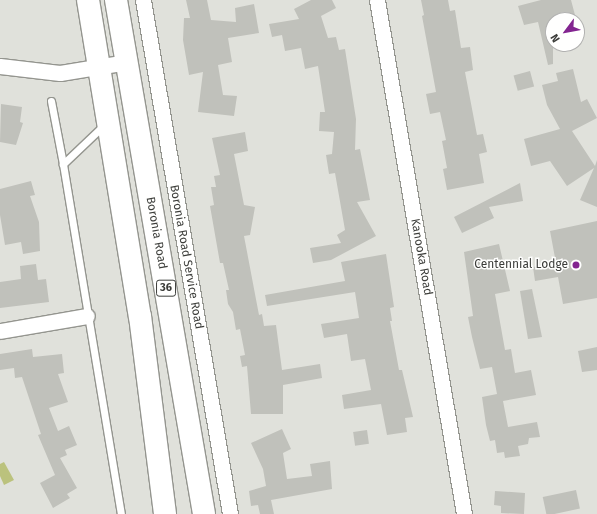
<!DOCTYPE html>
<style>
body{margin:0}
#map{position:relative;width:597px;height:514px;overflow:hidden;background:#e0e1db;font-family:"Fira Sans",sans-serif}
div>[style]{position:absolute}
.water>*{inset:0;background:#bbc27d}
.building>*{inset:0;background:#c0c1bb;transform-origin:0 0}
.roads{filter:drop-shadow(1px 0 #94958f) drop-shadow(-1px 0 #94958f) drop-shadow(0 1px #94958f) drop-shadow(0 -1px #94958f)}
.lane>*{height:7px;margin:-3.5px;padding:0 3.5px;transform-origin:3.5px;border-radius:3.5px;background:#fff}
.street>*{height:15px;margin:-7.5px;padding:0 7.5px;transform-origin:7.5px;border-radius:7.5px;background:#fff}
.primary>*{height:22px;margin:-11px;padding:0 11px;transform-origin:11px;border-radius:11px;background:#fff}
.dots>*{width:11px;height:11px;translate:-50% -50%;box-sizing:border-box;border:2px solid #fffffe;border-radius:50%}
span{translate:-50% -50%;white-space:nowrap;text-align:center;line-height:1.15;-webkit-text-stroke:3px #fffffe;paint-order:stroke}
.shield-label span{padding:1px 3px;background:#fffffe;border:1px solid;border-radius:3px;-webkit-text-stroke-width:0}
.shield-label{font-size:11px;color:#3c3d3a;font-weight:700}
.street-label{font-size:12px;color:#3c3d3a}
.poi-label{font-size:12px;color:#3c3d3a}
.right{translate:-100% -50%;text-align:right}
.north{position:absolute;left:545px;top:12px;width:40px;height:40px;box-sizing:border-box;background:#fffffe;border:1px solid #b1b1b0;border-radius:50%;rotate:238deg;font-size:11px;font-weight:700;line-height:16px;text-align:center;color:#3c3d3a}
.north::after{content:'';display:block;margin:auto;width:14px;height:18px;background:#832590;clip-path:polygon(50% 0,100% 100%,50% 72%,0 100%)}
</style>
<div id="map">
<div class="water">
<div style="clip-path:polygon(4px 462px,14px 480px,4px 485px,0 476px,0 464px)"></div>
</div>
<div class="building">
<div style="clip-path:polygon(186px 0,207px 0,211px 20px,236px 22px,235px 8px,254px 4px,259px 33px,228px 38px,232px 62px,218px 65px,223px 95px,237px 96px,234px 116px,198px 112px,203px 72px,189px 75px,183px 40px,184px 18px,190px 18px)"></div>
<div style="clip-path:polygon(311px 0,332px 0,336px 8px,321px 16px,328px 38px,336px 37px,339px 50px,345px 49px,356px 119px,355px 150px,360px 149px,370px 200px,357px 202px,376px 236px,331px 260px,313px 263px,310px 248px,341px 243px,337px 235px,345px 230px,335px 173px,329px 174px,326px 155px,332px 154px,334px 132px,319px 131px,320px 112px,325px 112px,318px 66px,305px 69px,301px 48px,285px 51px,282px 35px,272px 37px,269px 24px,299px 19px,294px 9px)"></div>
<div style="clip-path:polygon(421px 0,448px 0,450px 11px,455px 10px,461px 48px,470px 47px,473px 70px,465px 72px,477px 135px,483px 134px,487px 152px,479px 154px,484px 183px,447px 190px,443px 169px,447px 168px,442px 141px,446px 140px,440px 112px,430px 114px,426px 94px,436px 92px,422px 16px,424px 15px)"></div>
<div style="clip-path:polygon(541px 0,571px 0,575px 15px,553px 20px,553px 64px,548px 65px,538px 22px,524px 25px,518px 6px)"></div>
<div style="clip-path:polygon(573px 69px,581px 102px,587px 99px,597px 118px,572px 131px,595px 166px,597px 160px,597px 207px,580px 200px,594px 168px,567px 186px,550px 161px,531px 166px,524px 139px,560px 129px,547px 105px,542px 85px,558px 81px,556px 73px)"></div>
<div style="left:530px;top:71px;width:16px;height:17px;rotate:75deg"></div>
<div style="clip-path:polygon(1px 104px,22px 107px,20px 122px,23px 123px,16px 145px,0 142px)"></div>
<div style="clip-path:polygon(245px 132px,248px 151px,234px 154px,244px 205px,255px 207px,250px 235px,244px 236px,259px 315px,262px 314px,264px 326px,276px 325px,282px 370px,320px 364px,322px 378px,283px 385px,283px 414px,251px 414px,247px 366px,242px 367px,240px 356px,245px 355px,240px 329px,236px 330px,233px 312px,228px 304px,226px 290px,229px 290px,223px 263px,220px 263px,210px 206px,214px 205px,211px 187px,216px 187px,214px 176px,220px 175px,212px 138px)"></div>
<div style="clip-path:polygon(31px 181px,35px 195px,30px 196px,39px 222px,40px 251px,23px 254px,21px 242px,5px 245px,0 215px,0 189px)"></div>
<div style="clip-path:polygon(520px 183px,523px 201px,489px 207px,494px 218px,462px 233px,454px 217px)"></div>
<div style="clip-path:polygon(597px 221px,597px 298px,563px 304px,558px 277px,535px 281px,533px 267px,556px 263px,550px 231px)"></div>
<div style="clip-path:polygon(499px 244px,510px 291px,495px 294px,505px 350px,511px 349px,515px 373px,531px 370px,536px 395px,503px 401px,508px 427px,537px 422px,540px 437px,529px 438px,528px 444px,518px 446px,520px 456px,505px 458px,504px 452px,497px 453px,495px 440px,490px 441px,486px 425px,482px 397px,497px 394px,492px 367px,480px 369px,472px 337px,468px 317px,473px 316px,464px 252px)"></div>
<div style="clip-path:polygon(386px 254px,394px 307px,390px 308px,392px 321px,390px 321px,399px 370px,402px 370px,413px 417px,405px 418px,407px 432px,387px 435px,381px 404px,344px 409px,342px 395px,371px 390px,365px 359px,351px 361px,347px 334px,324px 338px,321px 324px,359px 318px,355px 292px,267px 306px,265px 295px,345px 281px,341px 262px)"></div>
<div style="clip-path:polygon(36px 264px,38px 280px,46px 279px,49px 302px,0 308px,0 282px,21px 279px,20px 266px)"></div>
<div style="clip-path:polygon(532px 289px,542px 337px,528px 339px,520px 291px)"></div>
<div style="clip-path:polygon(597px 347px,597px 370px,582px 372px,578px 351px)"></div>
<div style="clip-path:polygon(32px 349px,33px 357px,62px 354px,64px 373px,58px 374px,68px 402px,49px 408px,58px 431px,69px 426px,77px 445px,65px 450px,67px 455px,60px 458px,77px 488px,67px 494px,70px 498px,53px 508px,40px 483px,55px 475px,38px 435px,41px 434px,22px 377px,15px 378px,14px 368px,0 370px,0 354px)"></div>
<div style="clip-path:polygon(282px 429px,291px 449px,283px 453px,287px 479px,312px 476px,310px 464px,330px 461px,332px 489px,271px 500px,274px 514px,260px 514px,258px 505px,251px 506px,249px 491px,266px 486px,263px 469px,251px 443px)"></div>
<div style="left:367px;top:430px;width:14px;height:14px;rotate:82deg"></div>
<div style="left:576px;top:490px;width:19px;height:34px;rotate:78deg"></div>
<div style="clip-path:polygon(495px 491px,525px 493px,524px 514px,501px 513px,501px 506px,494px 505px)"></div>
</div>
<div class="roads">
<div class="lane">
<div style="left:51px;top:101px;width:64px;rotate:79.2deg"></div>
<div style="left:104px;top:125px;width:57px;rotate:136.4deg"></div>
<div style="left:63px;top:164px;width:355px;rotate:80.6deg"></div>
</div>
<div class="street">
<div style="left:143px;top:0;width:521px;rotate:80.39deg"></div>
<div style="left:377px;top:0;width:521px;rotate:80.39deg"></div>
<div style="left:0;top:66px;width:60px;rotate:6.7deg"></div>
<div style="left:60px;top:73px;width:68px;rotate:-9.3deg"></div>
<div style="left:0;top:331px;width:88px;rotate:-9.8deg"></div>
</div>
<div class="primary">
<div style="left:88px;top:0;width:320px;rotate:80.7deg"></div>
<div style="left:140px;top:316px;width:200px;rotate:82.8deg"></div>
<div style="left:116px;top:0;width:521px;rotate:80.28deg"></div>
</div>
</div>
<div class="dots">
<div style="left:576px;top:265px;background:#832590"></div>
</div>
<div class="shield-label">
<span style="left:166px;top:288px">36</span>
</div>
<div class="street-label">
<span style="left:156px;top:233px;rotate:80deg">Boronia Road</span>
<span style="left:186px;top:257px;rotate:80deg">Boronia Road Service Road</span>
<span style="left:421px;top:257px;rotate:80deg">Kanooka Road</span>
</div>
<div class="poi-label">
<span class="right" style="left:568px;top:265px">Centennial Lodge</span>
</div>
<div class="north">N</div>
</div>
